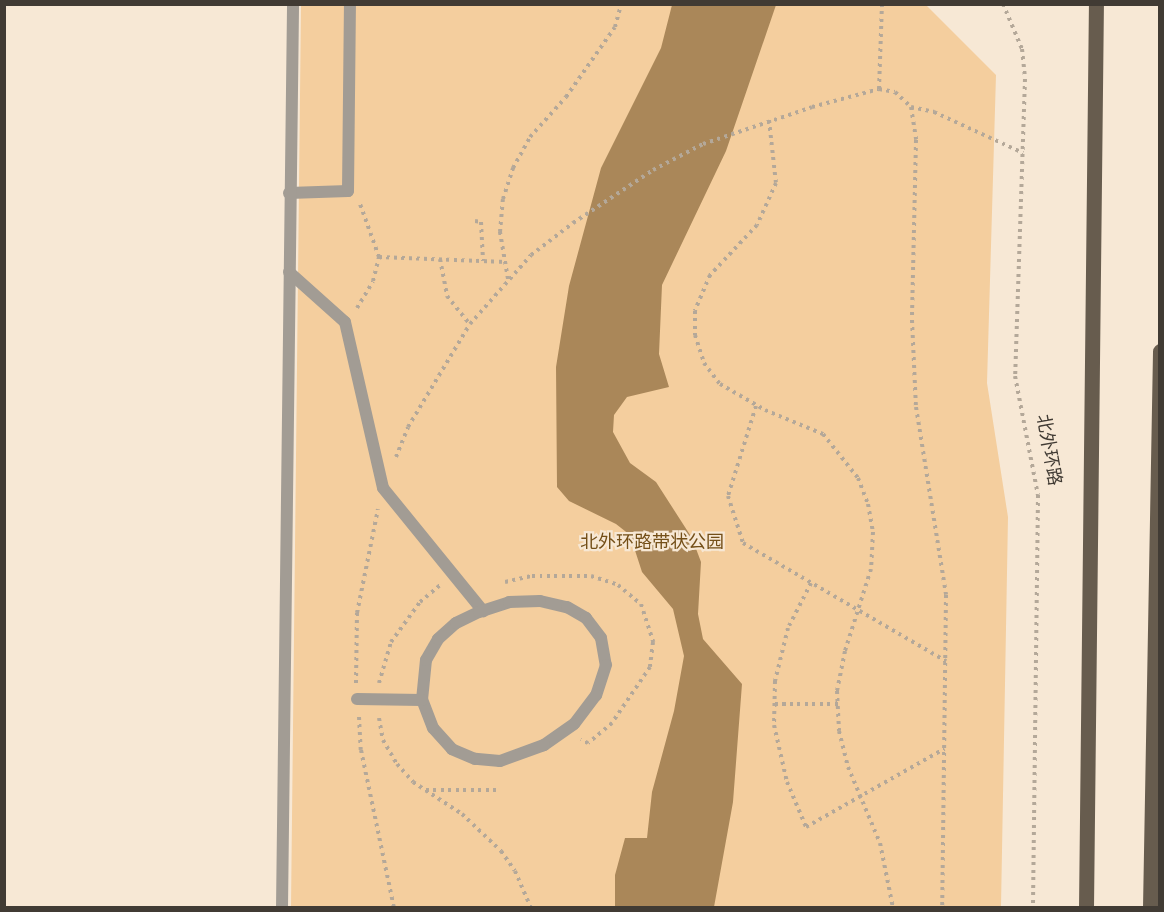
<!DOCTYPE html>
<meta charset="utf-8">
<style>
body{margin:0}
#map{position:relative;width:1164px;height:912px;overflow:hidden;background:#f7e8d5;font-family:"Fira Sans Condensed","Noto Sans SC",sans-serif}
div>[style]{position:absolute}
.green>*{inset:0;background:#f4ce9e}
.water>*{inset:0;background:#aa8759}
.path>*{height:4px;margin-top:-2px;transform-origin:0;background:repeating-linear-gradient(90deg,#b4a899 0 3px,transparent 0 7.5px)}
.service>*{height:12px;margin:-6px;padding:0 6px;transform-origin:6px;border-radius:6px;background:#a29c94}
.pedestrian>*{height:12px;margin:-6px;padding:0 6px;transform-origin:6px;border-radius:6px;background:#a29c94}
.primary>*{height:15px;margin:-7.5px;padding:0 7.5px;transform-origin:7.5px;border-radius:7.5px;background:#675c4e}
span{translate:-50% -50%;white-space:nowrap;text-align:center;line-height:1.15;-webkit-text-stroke:4.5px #f7e8d5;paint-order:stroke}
.street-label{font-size:18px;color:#413b34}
.park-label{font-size:18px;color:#744f18}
.frame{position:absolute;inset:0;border:6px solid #413b34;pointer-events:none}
</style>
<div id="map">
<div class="green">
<div style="clip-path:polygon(301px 5px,926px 5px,996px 75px,987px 383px,1008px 517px,1001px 907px,291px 908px)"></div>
</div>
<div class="water">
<div style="clip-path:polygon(672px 5px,776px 5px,726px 151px,662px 285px,659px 354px,669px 387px,627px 397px,614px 415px,613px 432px,630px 463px,656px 482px,692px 538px,701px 562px,698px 614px,703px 639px,742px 684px,733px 802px,714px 907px,615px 907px,615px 875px,625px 838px,647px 838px,652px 792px,674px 711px,684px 656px,673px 609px,642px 572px,630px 535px,616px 524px,569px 501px,557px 487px,556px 367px,569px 286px,601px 168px,661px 48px)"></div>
</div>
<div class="path">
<div style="left:1003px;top:4px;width:49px;rotate:67.1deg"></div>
<div style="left:1022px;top:49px;width:30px;rotate:84deg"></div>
<div style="left:1025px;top:79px;width:297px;rotate:91.9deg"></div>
<div style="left:1015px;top:376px;width:121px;rotate:79.1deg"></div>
<div style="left:1038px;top:495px;width:413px;rotate:90.7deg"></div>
<div style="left:879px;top:89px;width:85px;rotate:-88deg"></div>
<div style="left:911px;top:107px;width:24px;rotate:12deg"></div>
<div style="left:934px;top:112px;width:98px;rotate:24.7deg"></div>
<div style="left:769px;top:120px;width:63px;rotate:83.7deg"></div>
<div style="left:776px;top:183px;width:46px;rotate:114.3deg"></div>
<div style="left:757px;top:225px;width:69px;rotate:133.2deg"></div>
<div style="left:710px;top:275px;width:39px;rotate:113deg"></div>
<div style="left:695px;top:311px;width:24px;rotate:90deg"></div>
<div style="left:695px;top:335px;width:29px;rotate:72deg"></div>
<div style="left:704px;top:363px;width:26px;rotate:53deg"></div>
<div style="left:720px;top:384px;width:52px;rotate:30deg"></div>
<div style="left:765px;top:410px;width:63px;rotate:22.5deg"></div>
<div style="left:823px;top:434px;width:56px;rotate:51.5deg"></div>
<div style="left:858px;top:478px;width:28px;rotate:69deg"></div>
<div style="left:868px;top:504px;width:28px;rotate:80deg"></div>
<div style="left:873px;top:532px;width:37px;rotate:93deg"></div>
<div style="left:871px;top:569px;width:86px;rotate:107.6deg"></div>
<div style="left:845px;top:651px;width:41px;rotate:101.3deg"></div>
<div style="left:837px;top:691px;width:40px;rotate:87.1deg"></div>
<div style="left:839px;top:731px;width:37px;rotate:76deg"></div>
<div style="left:848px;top:767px;width:82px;rotate:67.2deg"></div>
<div style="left:880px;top:843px;width:66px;rotate:78.7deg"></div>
<div style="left:475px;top:221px;width:6px;rotate:9deg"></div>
<div style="left:481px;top:222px;width:39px;rotate:87deg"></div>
<div style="left:379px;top:257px;width:127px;rotate:2.3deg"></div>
<div style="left:440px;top:259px;width:38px;rotate:79deg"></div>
<div style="left:447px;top:296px;width:36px;rotate:51deg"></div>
<div style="left:508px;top:279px;width:48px;rotate:-99.7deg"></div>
<div style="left:500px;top:232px;width:33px;rotate:-85deg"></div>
<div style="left:503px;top:199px;width:33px;rotate:-72deg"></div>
<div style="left:513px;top:168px;width:35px;rotate:-61deg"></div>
<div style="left:530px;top:137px;width:54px;rotate:-48deg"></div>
<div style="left:566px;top:97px;width:85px;rotate:-55deg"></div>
<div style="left:615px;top:27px;width:24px;rotate:-75deg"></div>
<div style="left:357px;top:308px;width:31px;rotate:-59deg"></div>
<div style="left:373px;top:281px;width:25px;rotate:-76deg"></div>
<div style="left:379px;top:257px;width:56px;rotate:-109.7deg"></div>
<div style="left:756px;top:406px;width:94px;rotate:107.3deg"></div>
<div style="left:728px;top:496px;width:49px;rotate:72.3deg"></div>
<div style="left:743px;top:543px;width:235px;rotate:30.2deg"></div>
<div style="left:396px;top:457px;width:32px;rotate:-68deg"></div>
<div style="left:408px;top:427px;width:120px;rotate:-59deg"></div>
<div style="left:470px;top:324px;width:92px;rotate:-48.5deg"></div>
<div style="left:531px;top:255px;width:53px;rotate:-37.3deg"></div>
<div style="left:573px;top:223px;width:96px;rotate:-33.5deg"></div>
<div style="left:653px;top:170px;width:56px;rotate:-27.5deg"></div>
<div style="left:703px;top:144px;width:115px;rotate:-18.7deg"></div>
<div style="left:812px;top:107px;width:69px;rotate:-15deg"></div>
<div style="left:879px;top:89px;width:16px;rotate:11deg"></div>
<div style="left:895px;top:92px;width:22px;rotate:43deg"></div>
<div style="left:911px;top:107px;width:33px;rotate:81deg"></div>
<div style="left:916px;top:140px;width:180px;rotate:91.3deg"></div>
<div style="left:912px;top:320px;width:87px;rotate:87.4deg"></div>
<div style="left:916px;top:407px;width:190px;rotate:80.9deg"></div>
<div style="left:946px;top:595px;width:313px;rotate:90.7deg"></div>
<div style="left:505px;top:582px;width:28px;rotate:-13deg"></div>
<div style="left:532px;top:576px;width:59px"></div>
<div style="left:591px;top:576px;width:28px;rotate:18deg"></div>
<div style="left:618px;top:585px;width:30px;rotate:40deg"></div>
<div style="left:641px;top:604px;width:40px;rotate:72deg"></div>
<div style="left:653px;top:642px;width:25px;rotate:97deg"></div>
<div style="left:650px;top:667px;width:68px;rotate:124.2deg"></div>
<div style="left:612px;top:723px;width:31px;rotate:140deg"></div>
<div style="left:588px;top:743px;width:8px;rotate:-157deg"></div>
<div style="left:811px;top:583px;width:51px;rotate:117.1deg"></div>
<div style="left:788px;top:628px;width:55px;rotate:103.8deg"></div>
<div style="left:775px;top:681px;width:44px;rotate:91.3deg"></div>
<div style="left:774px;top:725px;width:58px;rotate:77.2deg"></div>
<div style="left:787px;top:782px;width:49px;rotate:67.1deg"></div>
<div style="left:806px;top:827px;width:159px;rotate:-29.5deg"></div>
<div style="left:356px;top:683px;width:70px;rotate:-89.2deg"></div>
<div style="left:357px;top:613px;width:106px;rotate:-78.6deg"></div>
<div style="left:379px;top:683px;width:43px;rotate:-73.7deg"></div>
<div style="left:391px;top:642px;width:49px;rotate:-54.1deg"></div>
<div style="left:420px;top:602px;width:26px;rotate:-40deg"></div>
<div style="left:775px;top:704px;width:63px"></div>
<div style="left:359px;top:717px;width:33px;rotate:87deg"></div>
<div style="left:361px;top:750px;width:161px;rotate:78.2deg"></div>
<div style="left:379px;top:718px;width:22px;rotate:80deg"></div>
<div style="left:383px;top:740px;width:28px;rotate:60deg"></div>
<div style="left:397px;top:764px;width:24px;rotate:48deg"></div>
<div style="left:413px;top:782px;width:59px;rotate:33.1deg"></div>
<div style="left:462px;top:814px;width:54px;rotate:43.5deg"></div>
<div style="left:501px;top:851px;width:24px;rotate:55deg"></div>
<div style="left:515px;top:871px;width:40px;rotate:66.6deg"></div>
<div style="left:426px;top:790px;width:72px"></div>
</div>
<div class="service">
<div style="left:289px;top:193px;width:59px;rotate:-1.9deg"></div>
<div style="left:348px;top:191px;width:187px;rotate:-89.4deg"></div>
<div style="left:282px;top:908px;width:904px;rotate:-89.3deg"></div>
</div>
<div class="pedestrian">
<div style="left:289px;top:272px;width:75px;rotate:41.8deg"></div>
<div style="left:345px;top:322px;width:170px;rotate:77.1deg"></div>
<div style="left:383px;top:488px;width:159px;rotate:50.9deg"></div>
<div style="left:540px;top:601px;width:28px;rotate:13deg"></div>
<div style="left:567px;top:607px;width:22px;rotate:30deg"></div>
<div style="left:586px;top:618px;width:25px;rotate:53deg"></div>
<div style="left:601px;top:638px;width:27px;rotate:80deg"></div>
<div style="left:606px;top:665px;width:32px;rotate:108deg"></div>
<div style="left:596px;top:695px;width:36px;rotate:127deg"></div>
<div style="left:574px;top:724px;width:37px;rotate:145deg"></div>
<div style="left:544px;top:745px;width:47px;rotate:160deg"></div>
<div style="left:500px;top:761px;width:25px;rotate:-175deg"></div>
<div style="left:475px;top:759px;width:25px;rotate:-157deg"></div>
<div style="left:452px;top:749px;width:28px;rotate:-132deg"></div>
<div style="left:433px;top:728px;width:30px;rotate:-111deg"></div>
<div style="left:422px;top:700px;width:40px;rotate:-84.3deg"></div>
<div style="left:426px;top:660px;width:24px;rotate:-60deg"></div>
<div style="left:438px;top:639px;width:24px;rotate:-42deg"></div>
<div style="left:456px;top:623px;width:25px;rotate:-26deg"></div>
<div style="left:479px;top:612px;width:32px;rotate:-18deg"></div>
<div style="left:509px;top:602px;width:31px;rotate:-2deg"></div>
<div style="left:357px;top:699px;width:65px;rotate:0.9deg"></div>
</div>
<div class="primary">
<div style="left:1086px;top:908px;width:904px;rotate:-89.37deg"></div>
<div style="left:1150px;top:908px;width:557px;rotate:-88.97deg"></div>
</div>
<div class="street-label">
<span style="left:1049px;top:450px;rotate:80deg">北外环路</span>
</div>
<div class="park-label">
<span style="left:652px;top:542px">北外环路带状公园</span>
</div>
<div class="frame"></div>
</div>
